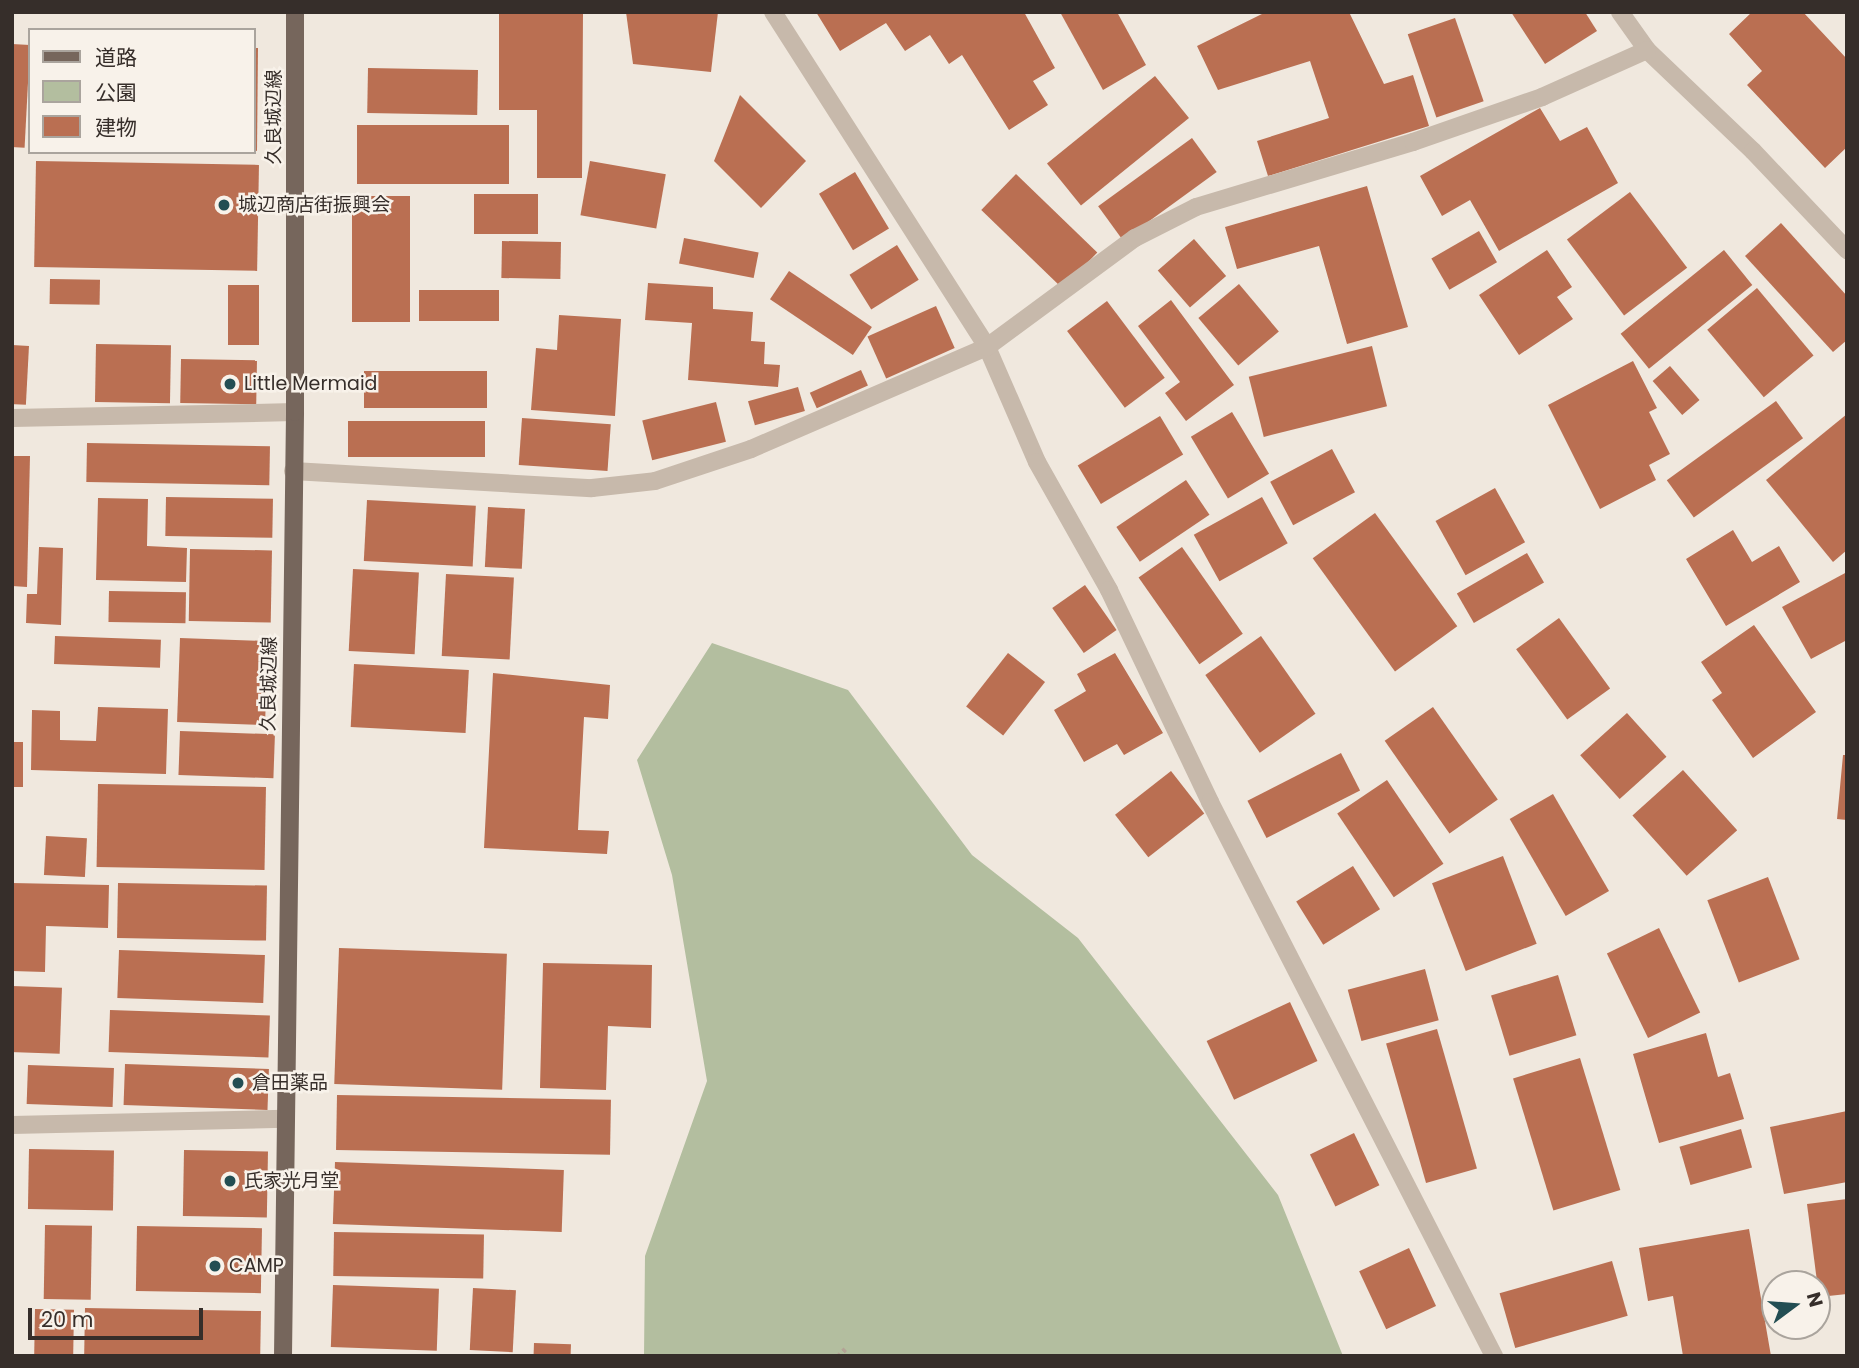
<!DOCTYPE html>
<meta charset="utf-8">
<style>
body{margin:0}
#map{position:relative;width:1859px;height:1368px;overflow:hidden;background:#f0e8de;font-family:Poppins,"Noto Sans JP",sans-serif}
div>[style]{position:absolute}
.green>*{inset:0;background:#b3be9f}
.building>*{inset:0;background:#ba6f52;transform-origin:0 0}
.path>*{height:4.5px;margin-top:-2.25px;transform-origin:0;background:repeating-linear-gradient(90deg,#b3a395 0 3.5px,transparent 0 7px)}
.minor>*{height:18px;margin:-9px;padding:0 9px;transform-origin:9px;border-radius:9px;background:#c7b9ab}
.major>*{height:18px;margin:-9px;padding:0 9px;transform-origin:9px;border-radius:9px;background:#76665c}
.dots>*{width:19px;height:19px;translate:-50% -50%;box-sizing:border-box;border:4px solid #f8f2ea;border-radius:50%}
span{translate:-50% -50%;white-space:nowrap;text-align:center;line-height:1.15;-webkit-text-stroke:5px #f8f2ea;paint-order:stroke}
.street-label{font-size:19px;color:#362e2a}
.poi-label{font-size:19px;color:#362e2a}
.left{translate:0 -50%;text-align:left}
.frame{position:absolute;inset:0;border:14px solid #362e2a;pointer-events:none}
.legend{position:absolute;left:28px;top:28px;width:228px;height:126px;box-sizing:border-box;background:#f8f2ea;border:2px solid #aaa49d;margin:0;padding:9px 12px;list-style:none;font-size:21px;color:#362e2a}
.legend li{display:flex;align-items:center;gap:14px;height:35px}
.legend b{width:35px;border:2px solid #aaa49d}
.north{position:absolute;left:1761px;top:1270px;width:70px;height:70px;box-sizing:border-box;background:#f8f2ea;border:2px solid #aaa49d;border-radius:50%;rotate:74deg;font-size:19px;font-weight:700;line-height:28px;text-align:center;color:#362e2a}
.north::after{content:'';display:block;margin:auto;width:24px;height:32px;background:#234e53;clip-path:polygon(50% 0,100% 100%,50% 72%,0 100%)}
.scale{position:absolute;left:28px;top:1308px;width:175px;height:32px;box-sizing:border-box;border:4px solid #362e2a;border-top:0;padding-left:9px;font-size:21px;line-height:24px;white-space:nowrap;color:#362e2a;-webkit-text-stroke:5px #f8f2ea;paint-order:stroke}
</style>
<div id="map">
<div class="green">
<div style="clip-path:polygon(712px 643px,848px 690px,972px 855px,1078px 938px,1278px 1195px,1343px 1356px,644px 1356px,645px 1256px,707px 1081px,672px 875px,637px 760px)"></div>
</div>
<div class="building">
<div style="clip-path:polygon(499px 12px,583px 12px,582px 178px,537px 178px,537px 110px,499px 110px)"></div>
<div style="clip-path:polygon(626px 12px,718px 12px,711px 72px,633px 64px)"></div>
<div style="clip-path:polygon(816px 12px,1024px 12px,1055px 68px,1033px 81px,1048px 105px,1009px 130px,962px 55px,949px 64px,930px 35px,905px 51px,886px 23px,840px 51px)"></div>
<div style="clip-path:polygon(1060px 12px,1117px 12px,1146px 65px,1103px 90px)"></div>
<div style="clip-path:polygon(1266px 12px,1349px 12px,1384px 84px,1413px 75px,1429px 126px,1268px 176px,1257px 141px,1329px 118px,1310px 61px,1218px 90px,1197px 46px)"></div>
<div style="clip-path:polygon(1511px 12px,1585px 12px,1597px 31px,1545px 64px)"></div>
<div style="clip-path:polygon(1752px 12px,1803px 12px,1847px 59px,1847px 147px,1825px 168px,1747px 85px,1762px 71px,1729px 34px)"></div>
<div style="left:1455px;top:18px;width:88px;height:50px;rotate:71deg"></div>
<div style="left:12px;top:44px;width:18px;height:103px;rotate:3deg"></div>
<div style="clip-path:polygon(254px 48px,258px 48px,257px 151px,254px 150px)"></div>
<div style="left:368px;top:68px;width:110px;height:45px;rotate:1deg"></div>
<div style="left:1155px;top:76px;width:54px;height:139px;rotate:51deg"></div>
<div style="clip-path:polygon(740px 95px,806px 161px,761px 208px,714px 161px)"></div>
<div style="clip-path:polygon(1540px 108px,1560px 141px,1587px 127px,1618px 183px,1499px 251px,1470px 200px,1442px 216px,1420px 176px)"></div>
<div style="left:357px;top:125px;width:152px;height:59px"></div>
<div style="left:1192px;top:138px;width:42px;height:116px;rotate:54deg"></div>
<div style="left:36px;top:161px;width:223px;height:106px;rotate:1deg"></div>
<div style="left:590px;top:161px;width:77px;height:55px;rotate:10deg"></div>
<div style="left:855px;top:172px;width:66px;height:42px;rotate:59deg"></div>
<div style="left:1016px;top:174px;width:113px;height:50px;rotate:44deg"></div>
<div style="clip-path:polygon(1367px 186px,1408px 327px,1347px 344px,1319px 246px,1237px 269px,1225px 227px)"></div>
<div style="left:1630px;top:192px;width:95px;height:79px;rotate:53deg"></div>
<div style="left:474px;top:194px;width:64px;height:40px"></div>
<div style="left:352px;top:196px;width:58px;height:126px"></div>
<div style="clip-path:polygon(1781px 223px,1847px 296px,1847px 340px,1833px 352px,1745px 256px)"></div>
<div style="left:1479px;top:231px;width:36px;height:55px;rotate:60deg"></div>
<div style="left:684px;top:238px;width:76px;height:26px;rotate:11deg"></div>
<div style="left:1194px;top:239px;width:49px;height:48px;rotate:49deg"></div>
<div style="left:502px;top:241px;width:59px;height:37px;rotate:1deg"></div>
<div style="left:897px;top:245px;width:41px;height:56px;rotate:58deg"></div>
<div style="clip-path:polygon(1547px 250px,1572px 287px,1557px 297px,1573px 319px,1519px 355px,1479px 295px)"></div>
<div style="left:1724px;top:250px;width:45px;height:133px;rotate:51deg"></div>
<div style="left:789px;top:271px;width:100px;height:34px;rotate:34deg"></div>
<div style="left:50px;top:279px;width:50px;height:25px;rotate:1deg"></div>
<div style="clip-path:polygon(648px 283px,713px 287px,713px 309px,753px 312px,751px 341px,765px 342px,764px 364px,780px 365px,778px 387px,688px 380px,692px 323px,645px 320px)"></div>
<div style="left:1239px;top:284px;width:62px;height:53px;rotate:50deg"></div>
<div style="left:228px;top:285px;width:31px;height:60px"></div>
<div style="left:1757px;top:288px;width:88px;height:65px;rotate:50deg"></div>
<div style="left:419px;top:290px;width:80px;height:31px"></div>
<div style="clip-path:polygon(1171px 300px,1234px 385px,1186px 421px,1165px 393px,1180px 382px,1138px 326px)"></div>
<div style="left:1107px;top:301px;width:96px;height:50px;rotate:53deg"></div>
<div style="left:936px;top:306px;width:46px;height:75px;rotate:66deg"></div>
<div style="clip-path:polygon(559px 315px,621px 319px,615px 416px,531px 410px,536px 348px,557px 350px)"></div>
<div style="left:96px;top:344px;width:75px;height:58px;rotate:1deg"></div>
<div style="left:12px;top:345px;width:17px;height:59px;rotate:3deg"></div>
<div style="left:1372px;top:346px;width:62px;height:127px;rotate:76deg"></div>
<div style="left:181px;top:359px;width:76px;height:44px;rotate:1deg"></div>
<div style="clip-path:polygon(1633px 361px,1657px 408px,1649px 412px,1670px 454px,1649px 465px,1656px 480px,1600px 509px,1548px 405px)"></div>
<div style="left:1670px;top:366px;width:45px;height:23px;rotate:49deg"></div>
<div style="left:861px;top:370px;width:17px;height:56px;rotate:66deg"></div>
<div style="left:364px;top:371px;width:123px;height:37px"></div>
<div style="left:798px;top:387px;width:25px;height:52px;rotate:74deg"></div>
<div style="left:1776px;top:401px;width:46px;height:135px;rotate:54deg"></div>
<div style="left:716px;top:402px;width:41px;height:76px;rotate:76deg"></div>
<div style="left:1232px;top:412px;width:72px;height:48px;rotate:59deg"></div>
<div style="clip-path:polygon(1847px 414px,1847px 550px,1833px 562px,1766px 480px)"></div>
<div style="left:1160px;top:416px;width:45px;height:96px;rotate:59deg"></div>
<div style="left:522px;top:418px;width:89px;height:47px;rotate:4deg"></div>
<div style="left:348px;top:421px;width:137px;height:36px"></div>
<div style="left:87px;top:443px;width:183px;height:39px;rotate:1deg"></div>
<div style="left:1332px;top:449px;width:49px;height:70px;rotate:62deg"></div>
<div style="clip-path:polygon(12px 456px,30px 456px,27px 587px,12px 586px)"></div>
<div style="left:1186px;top:480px;width:42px;height:84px;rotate:56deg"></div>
<div style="left:1495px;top:488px;width:62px;height:68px;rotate:61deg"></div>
<div style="left:166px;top:497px;width:107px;height:39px;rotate:1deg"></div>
<div style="left:1262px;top:497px;width:53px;height:78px;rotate:61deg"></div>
<div style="clip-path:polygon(98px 498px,148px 499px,147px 546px,187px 548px,186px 582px,96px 580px)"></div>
<div style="left:367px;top:500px;width:109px;height:61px;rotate:3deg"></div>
<div style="left:488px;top:507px;width:37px;height:60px;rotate:3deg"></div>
<div style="left:1375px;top:513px;width:140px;height:77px;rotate:54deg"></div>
<div style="clip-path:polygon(1733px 530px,1752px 562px,1779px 546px,1800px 582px,1726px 626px,1686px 559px)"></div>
<div style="clip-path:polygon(39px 547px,63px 548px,61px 625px,26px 623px,27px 594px,37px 594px)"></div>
<div style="left:1182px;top:547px;width:106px;height:53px;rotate:55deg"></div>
<div style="left:190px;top:549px;width:82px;height:72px;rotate:1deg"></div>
<div style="left:1527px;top:553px;width:34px;height:81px;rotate:60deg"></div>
<div style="left:353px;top:569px;width:66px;height:82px;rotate:3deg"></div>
<div style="clip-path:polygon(1847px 572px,1847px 640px,1811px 659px,1782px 607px)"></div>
<div style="left:446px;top:574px;width:68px;height:82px;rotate:3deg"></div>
<div style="left:1085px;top:585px;width:55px;height:40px;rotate:55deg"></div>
<div style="left:109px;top:591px;width:77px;height:31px;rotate:1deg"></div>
<div style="left:1559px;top:618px;width:87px;height:53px;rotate:54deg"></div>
<div style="clip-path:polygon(1754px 625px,1816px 712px,1753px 758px,1712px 700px,1722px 693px,1701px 662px)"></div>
<div style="left:55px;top:636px;width:106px;height:28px;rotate:2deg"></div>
<div style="left:1261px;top:636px;width:95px;height:68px;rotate:55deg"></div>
<div style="left:180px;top:638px;width:88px;height:84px;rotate:2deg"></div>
<div style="left:1008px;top:653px;width:47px;height:68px;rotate:38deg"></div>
<div style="clip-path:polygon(1115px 653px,1163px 733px,1124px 755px,1117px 744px,1084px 762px,1054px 710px,1086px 691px,1077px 674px)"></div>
<div style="left:354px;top:664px;width:115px;height:63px;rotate:3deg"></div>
<div style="clip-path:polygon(493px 673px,610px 685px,608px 719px,584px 717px,578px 830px,609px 831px,607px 854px,484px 848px)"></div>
<div style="clip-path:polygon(98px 707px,168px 709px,166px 774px,31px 770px,32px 710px,60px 711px,60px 740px,96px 741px)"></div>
<div style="left:1433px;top:707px;width:113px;height:59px;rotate:55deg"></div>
<div style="left:1627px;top:713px;width:59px;height:63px;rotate:48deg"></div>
<div style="left:180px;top:731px;width:95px;height:44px;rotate:2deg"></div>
<div style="left:12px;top:742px;width:11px;height:45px"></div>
<div style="left:1341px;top:753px;width:42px;height:105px;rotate:63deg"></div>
<div style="clip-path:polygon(1843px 755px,1847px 755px,1847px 820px,1837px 819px)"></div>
<div style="left:1683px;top:770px;width:81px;height:68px;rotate:48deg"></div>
<div style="left:1171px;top:771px;width:54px;height:71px;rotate:52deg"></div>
<div style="left:1387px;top:780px;width:101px;height:60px;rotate:56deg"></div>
<div style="left:98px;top:784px;width:168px;height:83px;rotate:1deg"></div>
<div style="left:1553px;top:794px;width:112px;height:50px;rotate:60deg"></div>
<div style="left:46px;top:836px;width:41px;height:39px;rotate:3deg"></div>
<div style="left:1503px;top:856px;width:94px;height:76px;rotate:69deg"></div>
<div style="left:1353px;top:866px;width:51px;height:67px;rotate:58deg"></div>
<div style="left:1768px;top:877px;width:88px;height:65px;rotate:69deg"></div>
<div style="clip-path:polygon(12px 883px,109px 885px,108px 928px,46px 926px,45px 972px,12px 971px)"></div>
<div style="left:118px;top:883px;width:149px;height:55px;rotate:1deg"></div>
<div style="left:1659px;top:928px;width:94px;height:58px;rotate:64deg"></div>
<div style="left:339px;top:948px;width:168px;height:136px;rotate:2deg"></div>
<div style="left:119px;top:950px;width:146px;height:48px;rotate:2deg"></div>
<div style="clip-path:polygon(543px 963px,652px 965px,651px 1028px,608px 1026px,606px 1090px,540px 1088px)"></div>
<div style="left:1425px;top:969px;width:53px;height:80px;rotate:75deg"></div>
<div style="left:1558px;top:975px;width:63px;height:70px;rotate:73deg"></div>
<div style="left:12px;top:986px;width:50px;height:66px;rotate:2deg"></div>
<div style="left:1290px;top:1002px;width:65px;height:92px;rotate:65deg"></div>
<div style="left:110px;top:1010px;width:160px;height:42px;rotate:2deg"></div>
<div style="left:1437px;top:1029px;width:145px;height:53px;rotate:74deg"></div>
<div style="clip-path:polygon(1706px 1033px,1718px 1077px,1730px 1073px,1744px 1119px,1659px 1143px,1633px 1054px)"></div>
<div style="left:1580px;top:1058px;width:138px;height:70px;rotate:73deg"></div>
<div style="left:125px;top:1064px;width:144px;height:41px;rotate:2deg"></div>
<div style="left:28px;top:1065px;width:86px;height:39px;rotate:2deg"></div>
<div style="left:337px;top:1095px;width:274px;height:55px;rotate:1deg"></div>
<div style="clip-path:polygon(1847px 1111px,1847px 1182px,1784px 1194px,1770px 1127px)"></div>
<div style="left:1741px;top:1129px;width:40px;height:64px;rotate:74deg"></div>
<div style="left:1354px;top:1133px;width:58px;height:49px;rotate:64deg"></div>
<div style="left:29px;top:1149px;width:85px;height:60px;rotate:1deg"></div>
<div style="left:184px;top:1150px;width:84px;height:66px;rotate:1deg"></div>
<div style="left:335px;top:1162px;width:229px;height:62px;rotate:2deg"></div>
<div style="clip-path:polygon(1847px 1199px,1847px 1294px,1819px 1297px,1807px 1204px)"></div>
<div style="left:45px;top:1225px;width:47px;height:74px;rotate:1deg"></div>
<div style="left:137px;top:1226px;width:125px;height:65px;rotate:1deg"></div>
<div style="clip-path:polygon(1749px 1229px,1771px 1356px,1683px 1356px,1673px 1296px,1648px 1301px,1639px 1248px)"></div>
<div style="left:334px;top:1232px;width:150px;height:44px;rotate:1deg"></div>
<div style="left:1409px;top:1248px;width:64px;height:55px;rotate:65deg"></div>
<div style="left:1612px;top:1261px;width:57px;height:117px;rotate:74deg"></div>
<div style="left:333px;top:1285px;width:106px;height:62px;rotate:2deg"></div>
<div style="left:473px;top:1288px;width:43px;height:62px;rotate:3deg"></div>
<div style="left:85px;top:1308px;width:176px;height:48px;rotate:1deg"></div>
<div style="left:35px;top:1309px;width:39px;height:45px;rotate:1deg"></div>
<div style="left:534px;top:1343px;width:37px;height:13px;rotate:2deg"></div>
</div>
<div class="path">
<div style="left:838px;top:1356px;width:10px;rotate:-45deg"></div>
</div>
<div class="minor">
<div style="left:773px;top:12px;width:398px;rotate:57.4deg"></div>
<div style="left:987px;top:347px;width:125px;rotate:66.5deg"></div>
<div style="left:1037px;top:462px;width:147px;rotate:60.6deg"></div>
<div style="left:1109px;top:590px;width:235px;rotate:64.5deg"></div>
<div style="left:1210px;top:802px;width:623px;rotate:62.86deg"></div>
<div style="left:1620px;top:12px;width:47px;rotate:54.6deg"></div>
<div style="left:1647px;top:50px;width:146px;rotate:43.6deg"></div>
<div style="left:1753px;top:151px;width:137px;rotate:46.5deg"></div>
<div style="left:12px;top:418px;width:283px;rotate:-1.2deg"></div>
<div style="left:293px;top:471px;width:299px;rotate:3.3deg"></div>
<div style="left:592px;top:488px;width:63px;rotate:-6.3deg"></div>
<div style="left:655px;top:481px;width:101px;rotate:-18.4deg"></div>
<div style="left:751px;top:449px;width:257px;rotate:-23.4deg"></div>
<div style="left:987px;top:347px;width:184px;rotate:-36.4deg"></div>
<div style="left:1135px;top:238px;width:68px;rotate:-26.9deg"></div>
<div style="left:1196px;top:207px;width:227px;rotate:-16.7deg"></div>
<div style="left:1413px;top:142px;width:137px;rotate:-19.2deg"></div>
<div style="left:1542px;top:97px;width:115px;rotate:-24.1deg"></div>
<div style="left:12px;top:1125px;width:272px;rotate:-1.3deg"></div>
</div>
<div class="major">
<div style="left:283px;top:1356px;width:944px;rotate:-89.27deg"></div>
<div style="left:295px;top:412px;width:400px;rotate:-90deg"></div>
</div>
<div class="dots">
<div style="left:224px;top:205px;background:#234e53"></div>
<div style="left:230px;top:384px;background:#234e53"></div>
<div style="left:238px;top:1083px;background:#234e53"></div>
<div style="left:230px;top:1181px;background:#234e53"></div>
<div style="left:215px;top:1266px;background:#234e53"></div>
</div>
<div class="street-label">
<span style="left:274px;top:117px;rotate:-90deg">久良城辺線</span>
<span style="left:269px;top:684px;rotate:-89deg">久良城辺線</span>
</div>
<div class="poi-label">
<span class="left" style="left:238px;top:205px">城辺商店街振興会</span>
<span class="left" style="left:244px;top:384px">Little Mermaid</span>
<span class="left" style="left:252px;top:1083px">倉田薬品</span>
<span class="left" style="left:244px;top:1181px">氏家光月堂</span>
<span class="left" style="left:229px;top:1266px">CAMP</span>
</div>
<div class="frame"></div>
<ul class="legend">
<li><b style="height:9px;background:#76665c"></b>道路</li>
<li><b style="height:19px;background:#b3be9f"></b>公園</li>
<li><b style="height:19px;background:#ba6f52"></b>建物</li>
</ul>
<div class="north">N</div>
<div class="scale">20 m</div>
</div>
